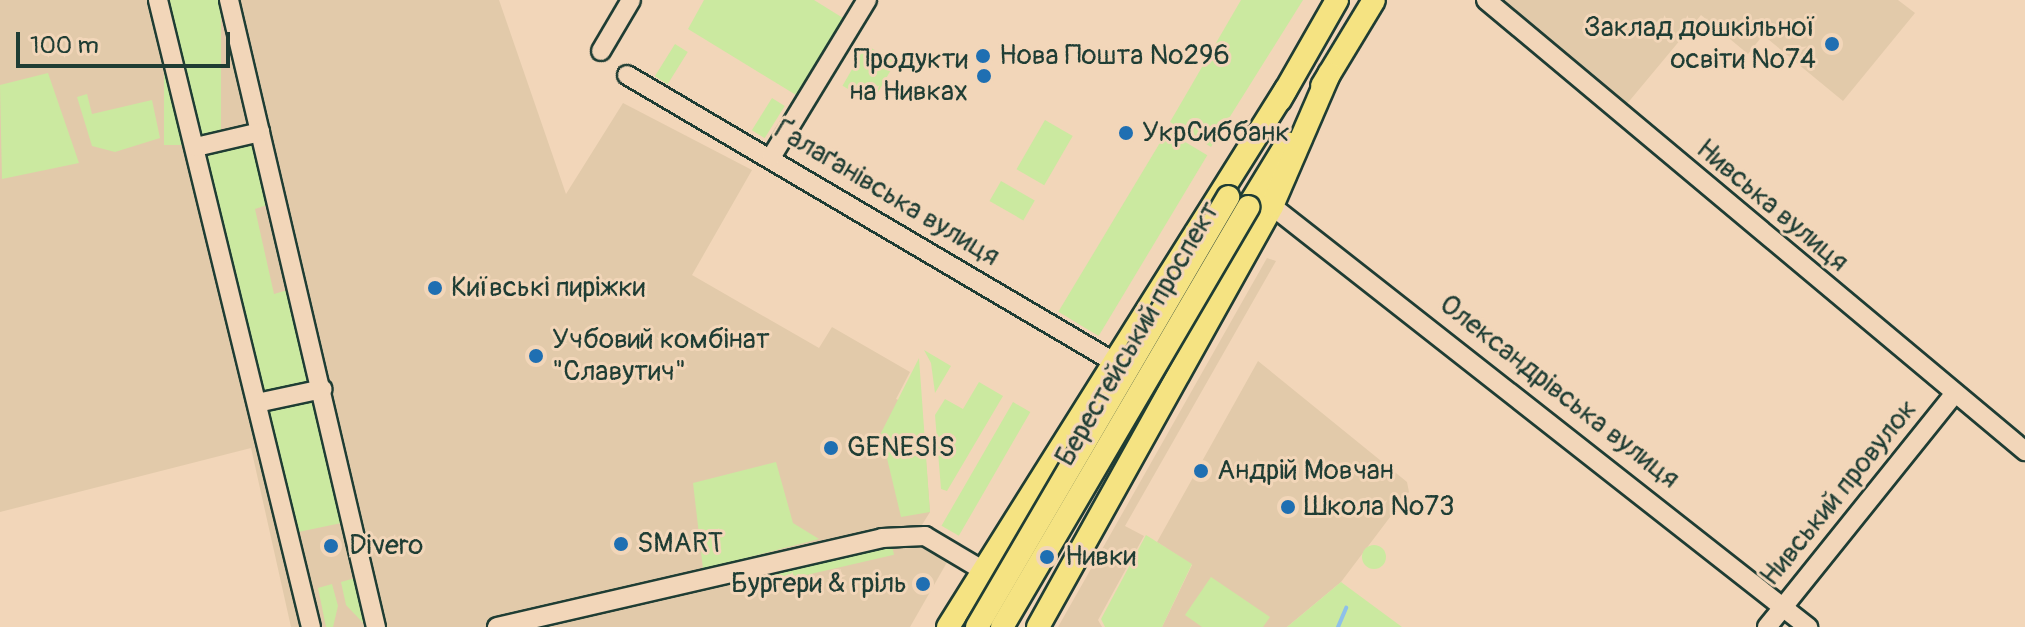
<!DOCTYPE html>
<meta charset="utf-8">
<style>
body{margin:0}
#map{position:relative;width:2025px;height:627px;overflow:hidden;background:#f2d6b9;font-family:Pangolin,sans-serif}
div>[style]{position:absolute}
.built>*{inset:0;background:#e2caaa}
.green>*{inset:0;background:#cbe9a0;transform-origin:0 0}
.round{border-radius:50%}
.stream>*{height:4px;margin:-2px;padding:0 2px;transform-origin:2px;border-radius:2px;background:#8ec0ea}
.roads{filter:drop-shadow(2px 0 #1f3d34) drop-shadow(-2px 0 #1f3d34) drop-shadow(0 2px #1f3d34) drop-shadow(0 -2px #1f3d34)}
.minor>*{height:18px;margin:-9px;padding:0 9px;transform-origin:9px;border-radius:9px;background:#f2d6b9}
.major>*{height:22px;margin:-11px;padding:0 11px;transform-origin:11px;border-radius:11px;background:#f5e382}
.bridges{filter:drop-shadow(2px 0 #1f3d34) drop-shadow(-2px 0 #1f3d34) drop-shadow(0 2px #1f3d34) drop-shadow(0 -2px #1f3d34)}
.major-bridge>*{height:22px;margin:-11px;padding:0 11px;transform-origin:11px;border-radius:11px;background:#f5e382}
.dots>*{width:22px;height:22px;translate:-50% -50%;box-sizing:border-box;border:4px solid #f2d6b9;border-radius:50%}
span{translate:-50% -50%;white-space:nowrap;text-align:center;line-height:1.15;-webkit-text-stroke:6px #f2d6b9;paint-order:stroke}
.poi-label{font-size:28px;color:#1f3d34}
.right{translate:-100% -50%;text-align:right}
.left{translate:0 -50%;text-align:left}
.street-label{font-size:28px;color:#1f3d34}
.scale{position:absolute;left:16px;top:32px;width:214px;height:36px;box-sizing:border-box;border:4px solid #1f3d34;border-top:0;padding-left:10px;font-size:24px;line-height:28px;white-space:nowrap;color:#1f3d34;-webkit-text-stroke:6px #f2d6b9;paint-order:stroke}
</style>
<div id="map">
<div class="built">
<div style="clip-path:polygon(0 0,499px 0,566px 194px,623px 103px,752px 170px,692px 275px,819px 348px,832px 327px,910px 372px,896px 399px,922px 410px,930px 512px,912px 541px,950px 557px,910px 627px,291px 627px,251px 448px,0 512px)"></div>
<div style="clip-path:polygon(1501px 0,1898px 0,1915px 13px,1843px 101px,1763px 35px,1748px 54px,1701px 15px,1626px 105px)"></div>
<div style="clip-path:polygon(1267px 258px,1276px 261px,1125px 526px,1144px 536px,1098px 620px,1102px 627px,1058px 627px)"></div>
<div style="clip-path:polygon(1258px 361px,1407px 482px,1409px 492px,1341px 582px,1287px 627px,1162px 627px,1192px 565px,1157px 542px)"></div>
</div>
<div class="green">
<div style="left:164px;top:0;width:57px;height:145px"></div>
<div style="clip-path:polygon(704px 0,814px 0,843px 18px,796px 95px,688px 29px)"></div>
<div style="clip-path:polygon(1241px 0,1303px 0,1211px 147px,1170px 122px)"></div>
<div style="left:675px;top:44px;width:15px;height:38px;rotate:32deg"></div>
<div style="left:866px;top:45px;width:34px;height:47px;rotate:30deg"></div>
<div style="clip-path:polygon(48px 73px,79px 163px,2px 179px,0 85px)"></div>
<div style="clip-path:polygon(87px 94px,92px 114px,152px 100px,160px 138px,115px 152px,92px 146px,77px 97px)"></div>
<div style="left:772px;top:98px;width:15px;height:38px;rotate:32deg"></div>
<div style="left:1045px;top:120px;width:32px;height:57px;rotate:30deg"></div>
<div style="left:1167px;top:131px;width:47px;height:211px;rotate:31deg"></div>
<div style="clip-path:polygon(256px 140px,270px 204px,255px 209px,274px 294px,291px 289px,315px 383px,261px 394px,203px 151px)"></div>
<div style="left:1001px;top:181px;width:39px;height:23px;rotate:30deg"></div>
<div style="clip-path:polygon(924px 350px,951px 366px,935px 393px,931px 363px)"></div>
<div style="clip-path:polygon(919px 358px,930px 512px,901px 517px,881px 433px)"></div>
<div style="clip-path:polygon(979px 382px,1003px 396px,947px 491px,941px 489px,935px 415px,945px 399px,963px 409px)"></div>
<div style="left:318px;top:395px;width:130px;height:55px;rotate:78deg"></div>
<div style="left:1013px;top:402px;width:20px;height:143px;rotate:30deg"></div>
<div style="clip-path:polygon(776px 462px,793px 523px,819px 539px,703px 569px,693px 483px)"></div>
<div style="clip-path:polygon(1146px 535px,1192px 564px,1162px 627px,1105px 627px,1101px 619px)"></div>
<div class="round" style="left:1362px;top:545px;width:24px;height:24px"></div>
<div style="left:892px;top:546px;width:9px;height:152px;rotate:77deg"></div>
<div style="clip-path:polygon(1211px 577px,1270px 617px,1263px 627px,1202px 627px,1185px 615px)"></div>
<div style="clip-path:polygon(355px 578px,367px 627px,346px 605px,341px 582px)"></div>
<div style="clip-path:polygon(1341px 582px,1402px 627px,1287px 627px)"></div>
<div style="clip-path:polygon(332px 584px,338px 606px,333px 627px,326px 627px,318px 588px)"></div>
</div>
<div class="stream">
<div style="left:1338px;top:627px;width:21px;rotate:-67deg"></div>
</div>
<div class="roads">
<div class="minor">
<div style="left:158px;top:0;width:645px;rotate:76.29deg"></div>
<div style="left:229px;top:0;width:644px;rotate:76.81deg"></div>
<div style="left:1486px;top:0;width:703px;rotate:39.92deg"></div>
<div style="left:601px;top:51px;width:59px;rotate:-59.5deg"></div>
<div style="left:627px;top:75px;width:565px;rotate:30.51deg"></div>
<div style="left:196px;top:147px;width:66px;rotate:-13.2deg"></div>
<div style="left:772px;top:156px;width:183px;rotate:-58.7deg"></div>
<div style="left:1272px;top:206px;width:682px;rotate:38.15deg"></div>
<div style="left:257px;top:403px;width:67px;rotate:-12deg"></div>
<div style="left:497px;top:627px;width:395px;rotate:-13deg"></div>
<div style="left:882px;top:538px;width:43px;rotate:-2.7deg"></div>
<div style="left:925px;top:536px;width:69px;rotate:30.7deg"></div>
<div style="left:1767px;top:627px;width:300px;rotate:-51.2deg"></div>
</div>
<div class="major">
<div style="left:1322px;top:86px;width:100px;rotate:-58.8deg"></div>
<div style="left:1280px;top:100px;width:115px;rotate:-60.3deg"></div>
<div style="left:1248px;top:207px;width:75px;rotate:-58.6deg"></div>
<div style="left:948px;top:627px;width:635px;rotate:-57.86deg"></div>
<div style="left:1038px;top:627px;width:482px;rotate:-60.9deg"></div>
<div style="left:1272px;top:206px;width:144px;rotate:-66.6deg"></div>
</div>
</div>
<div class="bridges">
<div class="major-bridge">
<div style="left:977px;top:627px;width:498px;rotate:-59.7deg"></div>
<div style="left:1002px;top:627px;width:487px;rotate:-59.6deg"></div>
</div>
</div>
<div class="dots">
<div style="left:1832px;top:44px;background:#1f6fb2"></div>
<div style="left:983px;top:56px;background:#1f6fb2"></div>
<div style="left:984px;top:76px;background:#1f6fb2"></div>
<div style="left:1126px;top:133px;background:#1f6fb2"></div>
<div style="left:435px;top:288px;background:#1f6fb2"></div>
<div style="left:536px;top:356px;background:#1f6fb2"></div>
<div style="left:831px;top:448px;background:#1f6fb2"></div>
<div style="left:1201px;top:471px;background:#1f6fb2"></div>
<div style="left:1288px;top:507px;background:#1f6fb2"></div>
<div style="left:621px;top:544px;background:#1f6fb2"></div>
<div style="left:331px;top:546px;background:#1f6fb2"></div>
<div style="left:1047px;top:557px;background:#1f6fb2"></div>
<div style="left:923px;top:584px;background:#1f6fb2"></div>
</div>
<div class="poi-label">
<span class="right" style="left:1816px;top:44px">Заклад дошкільної<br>освіти №74</span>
<span class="left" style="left:999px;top:56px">Нова Пошта №296</span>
<span class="right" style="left:968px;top:76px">Продукти<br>на Нивках</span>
<span class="left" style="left:1142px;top:133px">УкрСиббанк</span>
<span class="left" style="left:451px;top:288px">Київські пиріжки</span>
<span class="left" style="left:552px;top:356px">Учбовий комбінат<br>"Славутич"</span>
<span class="left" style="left:847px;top:448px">GENESIS</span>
<span class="left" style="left:1217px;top:471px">Андрій Мовчан</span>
<span class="left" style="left:1304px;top:507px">Школа №73</span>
<span class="left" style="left:637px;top:544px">SMART</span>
<span class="left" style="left:349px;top:546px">Divero</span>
<span class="left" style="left:1065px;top:557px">Нивки</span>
<span class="right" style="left:907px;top:584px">Бургери &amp; гріль</span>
</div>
<div class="street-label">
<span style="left:886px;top:193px;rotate:31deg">Ґалаґанівська вулиця</span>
<span style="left:1772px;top:206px;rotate:40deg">Нивська вулиця</span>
<span style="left:1138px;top:334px;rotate:-60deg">Берестейський проспект</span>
<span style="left:1559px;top:392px;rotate:38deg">Олександрівська вулиця</span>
<span style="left:1839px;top:493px;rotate:-51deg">Нивський провулок</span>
</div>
<div class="scale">100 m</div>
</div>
